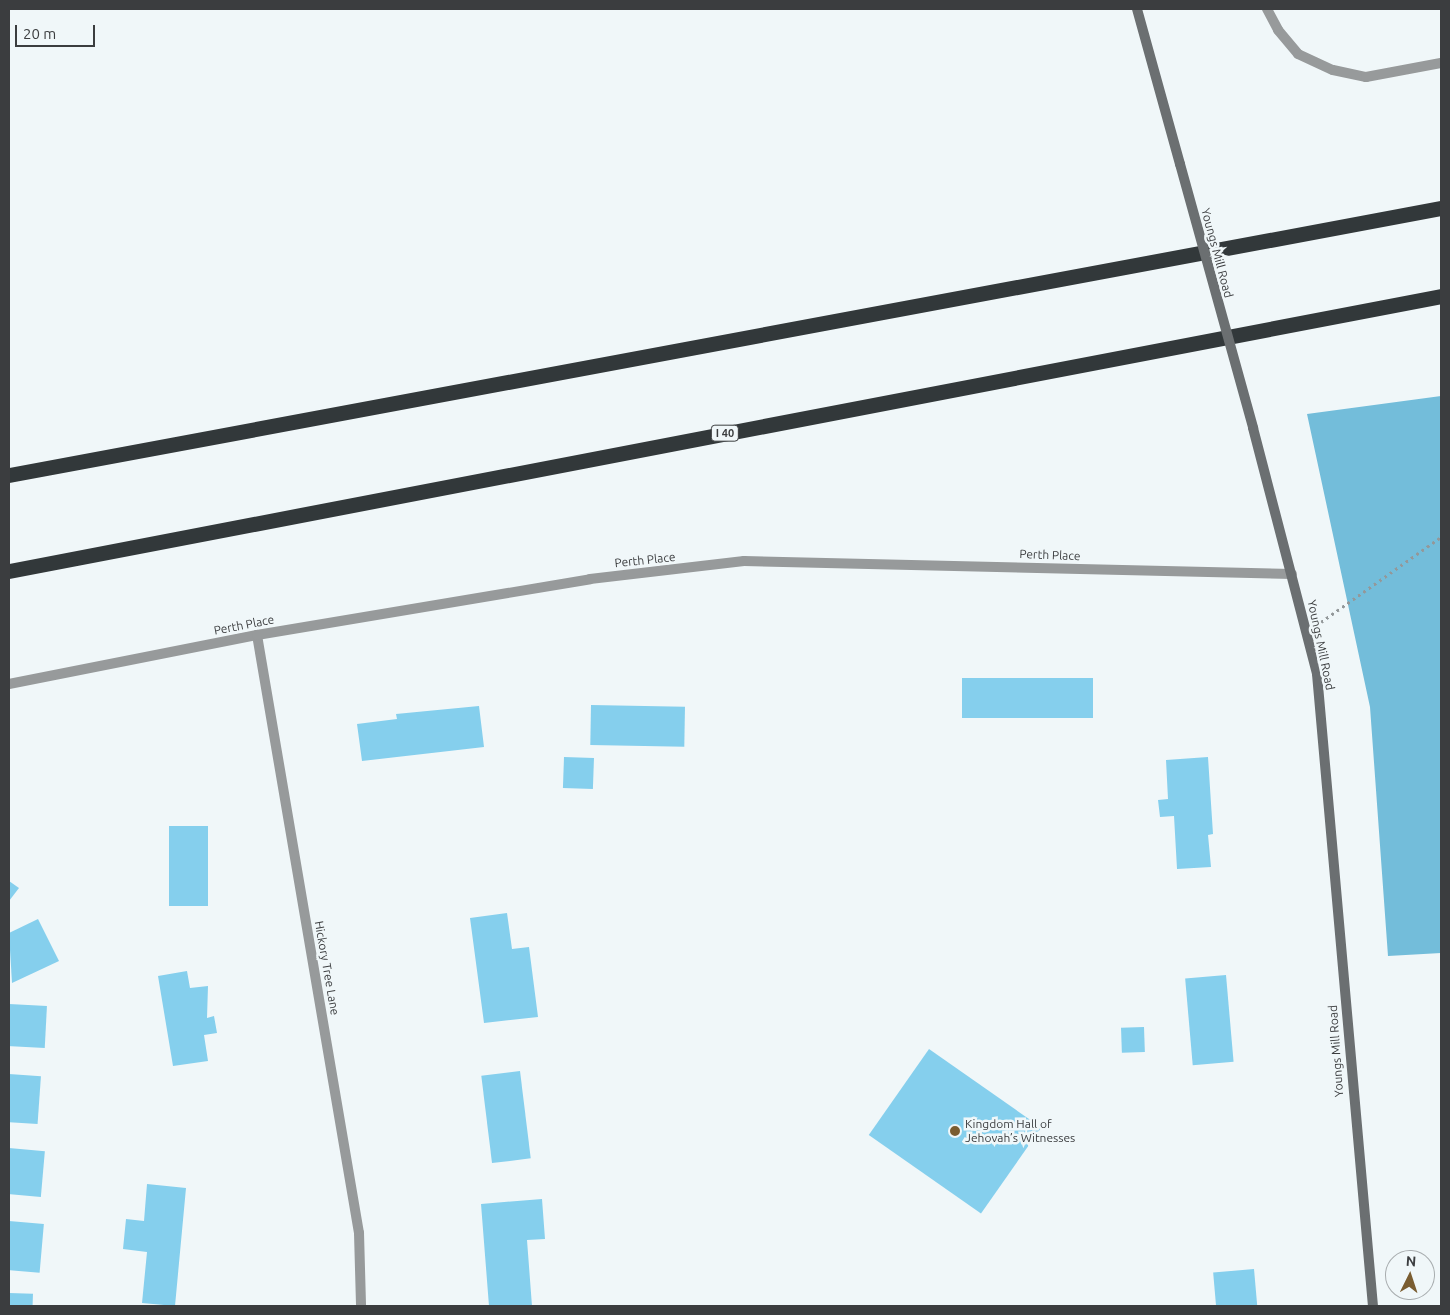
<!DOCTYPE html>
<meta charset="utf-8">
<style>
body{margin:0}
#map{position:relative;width:1450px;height:1315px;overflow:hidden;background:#f0f7f9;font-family:Ubuntu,sans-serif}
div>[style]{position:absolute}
.forest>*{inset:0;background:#73bdda}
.building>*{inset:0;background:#85cfed;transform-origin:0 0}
.path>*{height:3px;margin-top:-1.5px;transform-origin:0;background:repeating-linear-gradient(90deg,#93989a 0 2.5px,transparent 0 6.5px)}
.lane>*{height:10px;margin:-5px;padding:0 5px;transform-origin:5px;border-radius:5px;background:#979a9b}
.street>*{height:10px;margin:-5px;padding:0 5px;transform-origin:5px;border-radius:5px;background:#979a9b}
.secondary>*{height:10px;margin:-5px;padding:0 5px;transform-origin:5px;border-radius:5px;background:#6b6f71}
.highway>*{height:15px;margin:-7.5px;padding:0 7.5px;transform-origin:7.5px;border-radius:7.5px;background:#32383a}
.secondary-bridge>*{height:10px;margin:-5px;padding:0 5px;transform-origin:5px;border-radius:5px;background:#6b6f71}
.dots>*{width:14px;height:14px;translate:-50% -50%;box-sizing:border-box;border:2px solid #f0f7f9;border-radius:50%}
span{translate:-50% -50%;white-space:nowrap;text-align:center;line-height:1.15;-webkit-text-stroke:5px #f0f7f9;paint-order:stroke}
.shield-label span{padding:1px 4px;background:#f0f7f9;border:1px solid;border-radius:4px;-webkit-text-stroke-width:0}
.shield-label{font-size:11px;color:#3b3d3f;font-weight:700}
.street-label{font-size:12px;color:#3b3d3f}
.poi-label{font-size:12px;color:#3b3d3f}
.left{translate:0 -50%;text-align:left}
.frame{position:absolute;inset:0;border:10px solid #3b3d3f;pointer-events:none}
.north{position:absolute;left:1385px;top:1250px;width:50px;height:50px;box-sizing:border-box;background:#f0f7f9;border:1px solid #a8adaf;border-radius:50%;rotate:4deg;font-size:14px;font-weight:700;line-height:20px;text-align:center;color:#3b3d3f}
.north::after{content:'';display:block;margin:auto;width:18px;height:22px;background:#7a5d31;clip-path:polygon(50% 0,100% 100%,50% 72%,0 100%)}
.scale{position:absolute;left:15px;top:25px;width:80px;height:22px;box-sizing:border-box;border:2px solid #3b3d3f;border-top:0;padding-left:6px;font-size:15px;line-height:18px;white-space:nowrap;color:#3b3d3f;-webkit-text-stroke:4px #f0f7f9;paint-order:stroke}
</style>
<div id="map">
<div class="forest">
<div style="clip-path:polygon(1441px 396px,1441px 953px,1388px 956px,1370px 707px,1307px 414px)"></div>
</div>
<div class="building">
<div style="left:962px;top:678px;width:131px;height:40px"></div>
<div style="left:591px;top:705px;width:94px;height:40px;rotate:1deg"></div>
<div style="clip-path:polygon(479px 706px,484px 747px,362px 761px,357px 724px,397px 719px,396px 714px)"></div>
<div style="left:564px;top:757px;width:30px;height:31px;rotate:2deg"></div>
<div style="clip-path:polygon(1208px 757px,1213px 834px,1208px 835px,1211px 867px,1177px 869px,1174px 816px,1160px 817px,1158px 800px,1168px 799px,1166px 760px)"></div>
<div style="left:169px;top:826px;width:39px;height:80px"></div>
<div style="clip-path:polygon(9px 881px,19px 888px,9px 901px)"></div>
<div style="clip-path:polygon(507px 913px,512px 949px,529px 947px,538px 1017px,484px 1023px,470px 918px)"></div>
<div style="clip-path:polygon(38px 919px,59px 961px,12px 983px,9px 933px)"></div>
<div style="clip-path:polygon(187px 971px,190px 988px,208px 986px,207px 1018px,214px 1016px,217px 1033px,204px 1035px,208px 1061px,173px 1066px,158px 976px)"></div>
<div style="left:1226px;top:975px;width:87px;height:41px;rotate:85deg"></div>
<div style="left:9px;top:1004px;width:38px;height:42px;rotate:3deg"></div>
<div style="left:1144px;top:1027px;width:25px;height:23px;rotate:88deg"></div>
<div style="left:929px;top:1049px;width:137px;height:105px;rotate:35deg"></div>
<div style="left:520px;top:1071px;width:88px;height:39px;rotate:83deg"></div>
<div style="left:9px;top:1074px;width:32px;height:48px;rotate:4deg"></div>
<div style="left:9px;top:1148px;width:36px;height:46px;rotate:5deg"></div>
<div style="clip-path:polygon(147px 1184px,186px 1188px,175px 1306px,142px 1303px,147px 1252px,123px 1249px,126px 1219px,144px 1221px)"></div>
<div style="clip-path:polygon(542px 1199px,545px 1239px,527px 1240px,532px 1306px,489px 1306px,481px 1204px)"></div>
<div style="left:9px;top:1221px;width:35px;height:49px;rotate:5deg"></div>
<div style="left:1254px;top:1269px;width:37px;height:41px;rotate:85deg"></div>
<div style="left:9px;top:1293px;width:24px;height:13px;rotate:2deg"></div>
</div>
<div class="path">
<div style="left:1321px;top:622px;width:147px;rotate:-35.3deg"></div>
</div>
<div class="lane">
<div style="left:1267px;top:9px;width:24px;rotate:62deg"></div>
<div style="left:1278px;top:30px;width:31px;rotate:50deg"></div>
<div style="left:1298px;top:54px;width:38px;rotate:25deg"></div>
<div style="left:1333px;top:70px;width:34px;rotate:12deg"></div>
<div style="left:1366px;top:77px;width:76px;rotate:-10.6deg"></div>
</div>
<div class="street">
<div style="left:257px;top:635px;width:607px;rotate:80.32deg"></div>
<div style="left:359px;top:1233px;width:73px;rotate:88.4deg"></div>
<div style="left:9px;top:684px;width:253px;rotate:-11.2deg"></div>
<div style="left:257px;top:635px;width:338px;rotate:-9.5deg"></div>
<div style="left:590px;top:579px;width:155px;rotate:-6.7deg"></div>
<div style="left:744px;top:561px;width:548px;rotate:1.36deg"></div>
</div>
<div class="secondary">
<div style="left:1137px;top:9px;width:161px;rotate:74.5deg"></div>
<div style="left:1253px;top:428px;width:254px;rotate:75.4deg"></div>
<div style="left:1317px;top:674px;width:634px;rotate:84.94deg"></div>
</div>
<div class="highway">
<div style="left:9px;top:475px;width:1457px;rotate:-10.56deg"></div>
<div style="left:9px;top:571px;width:1458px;rotate:-10.87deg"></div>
</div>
<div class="secondary-bridge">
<div style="left:1180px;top:164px;width:274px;rotate:74.5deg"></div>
</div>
<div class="dots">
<div style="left:955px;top:1131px;background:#7a5d31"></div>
</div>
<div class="shield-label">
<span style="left:725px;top:433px">I 40</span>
</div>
<div class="street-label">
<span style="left:1217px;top:253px;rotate:75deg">Youngs Mill Road</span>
<span style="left:1050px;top:555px;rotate:2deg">Perth Place</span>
<span style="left:645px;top:560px;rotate:-6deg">Perth Place</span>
<span style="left:244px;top:625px;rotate:-11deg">Perth Place</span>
<span style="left:1321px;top:645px;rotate:78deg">Youngs Mill Road</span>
<span style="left:327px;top:968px;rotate:80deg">Hickory Tree Lane</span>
<span style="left:1336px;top:1051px;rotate:-94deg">Youngs Mill Road</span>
</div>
<div class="poi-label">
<span class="left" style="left:965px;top:1131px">Kingdom Hall of<br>Jehovah’s Witnesses</span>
</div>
<div class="frame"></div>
<div class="north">N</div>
<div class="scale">20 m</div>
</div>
